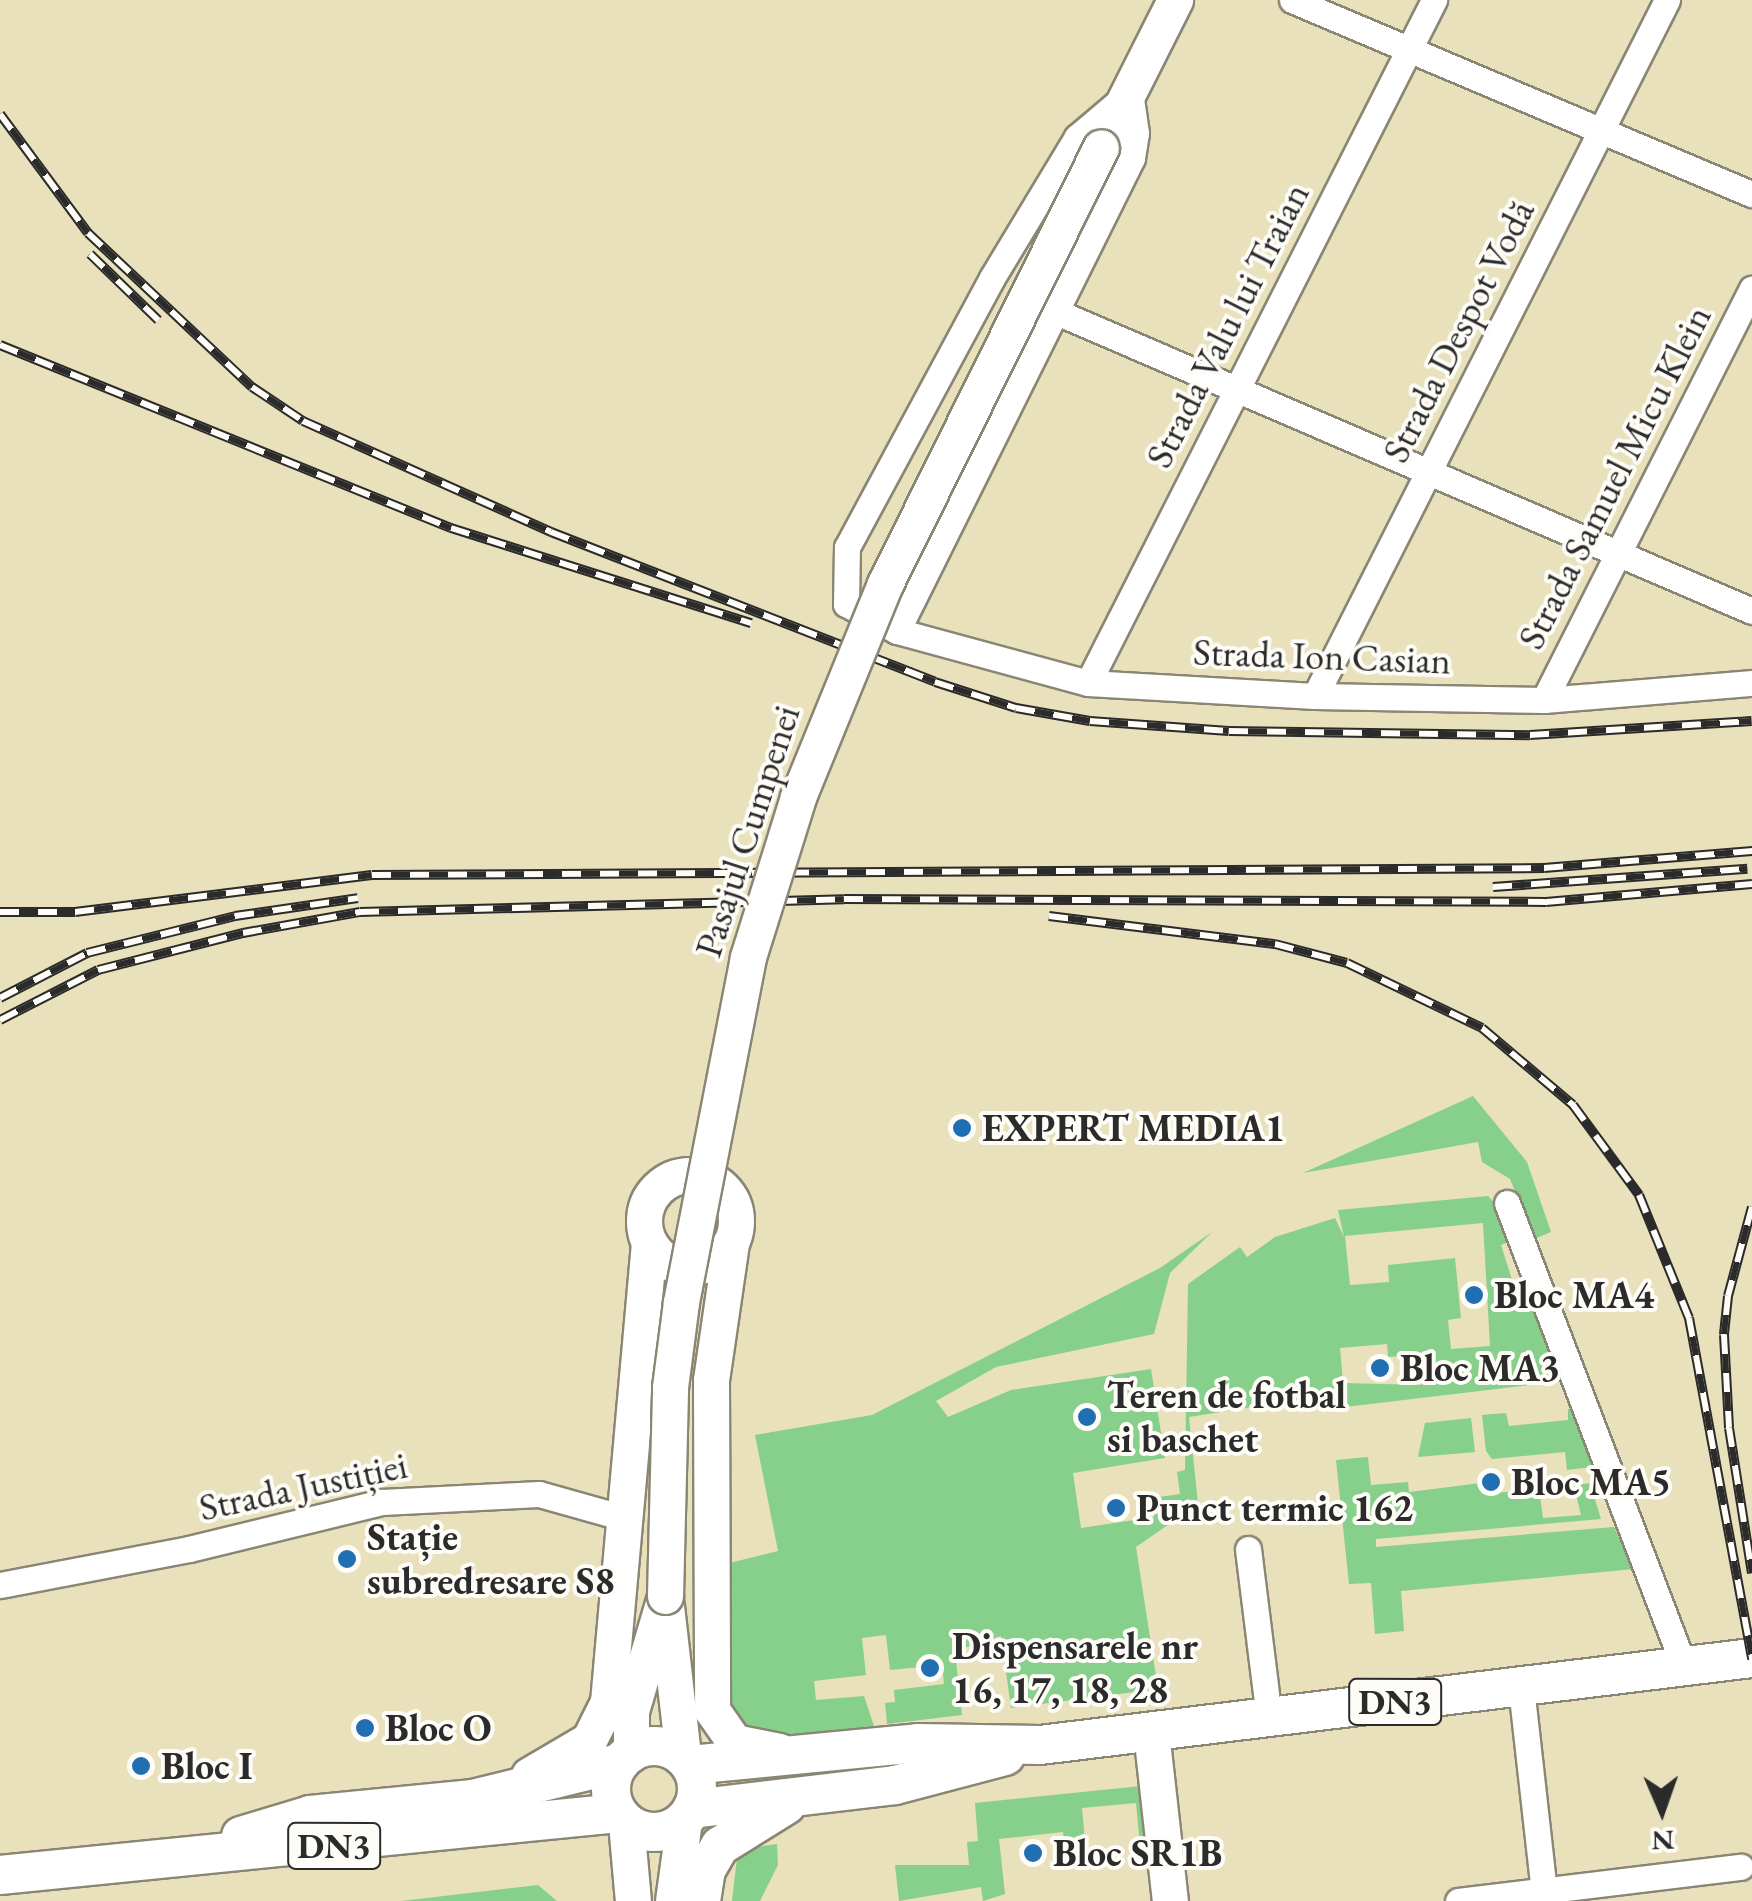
<!DOCTYPE html>
<meta charset="utf-8">
<style>
body{margin:0}
#map{position:relative;width:1752px;height:1901px;overflow:hidden;background:#e9e0bc;font-family:"EB Garamond",serif}
div>[style]{position:absolute}
.green>*{inset:0;background:#86d08c}
.roads{filter:drop-shadow(2px 0 #8a8674) drop-shadow(-2px 0 #8a8674) drop-shadow(0 2px #8a8674) drop-shadow(0 -2px #8a8674)}
.street>*{height:25px;margin:-12.5px;padding:0 12.5px;transform-origin:12.5px;border-radius:12.5px;background:#fff}
.secondary>*{height:35px;margin:-17.5px;padding:0 17.5px;transform-origin:17.5px;border-radius:17.5px;background:#fff}
.secondary>.ring{margin:-17.5px;padding:0;box-sizing:content-box;background:none;border:35px solid #fff;border-radius:50%}
.primary>*{height:38px;margin:-19px;padding:0 19px;transform-origin:19px;border-radius:19px;background:#fff}
.primary>.ring{margin:-19px;padding:0;box-sizing:content-box;background:none;border:38px solid #fff;border-radius:50%}
.rail>*{height:10px;margin-top:-5px;transform-origin:0;background:repeating-linear-gradient(90deg,#fdfcf7 0 19px,#2b2b2b 0 38px);box-sizing:border-box;border-block:2px solid #2b2b2b}
.bridges{filter:drop-shadow(2px 0 #8a8674) drop-shadow(-2px 0 #8a8674) drop-shadow(0 2px #8a8674) drop-shadow(0 -2px #8a8674)}
.secondary-bridge>*{height:35px;margin:-17.5px;padding:0 17.5px;transform-origin:17.5px;border-radius:17.5px;background:#fff}
.dots>*{width:28px;height:28px;translate:-50% -50%;box-sizing:border-box;border:5px solid #fdfcf7;border-radius:50%}
span{translate:-50% -50%;white-space:nowrap;text-align:center;line-height:1.15;-webkit-text-stroke:8px #fdfcf7;paint-order:stroke}
.shield-label span{padding:2px 8px;background:#fdfcf7;border:2px solid;border-radius:8px;-webkit-text-stroke-width:0}
.shield-label{font-size:35px;color:#2b2b2b;font-weight:700}
.street-label{font-size:38px;color:#2b2b2b}
.poi-label{font-size:38px;color:#2b2b2b;font-weight:700}
.left{translate:0 -50%;text-align:left}
.north{position:absolute;left:1612px;top:1761px;width:100px;height:100px;-webkit-text-stroke:8px #fdfcf7;paint-order:stroke;rotate:178deg;font-size:28px;font-weight:700;line-height:40px;text-align:center;color:#2b2b2b}
.north::after{content:'';display:block;margin:auto;width:35px;height:45px;background:#2b2b2b;clip-path:polygon(50% 0,100% 100%,50% 72%,0 100%)}
</style>
<div id="map">
<div class="green">
<div style="clip-path:polygon(1473px 1096px,1527px 1162px,1551px 1232px,1534px 1239px,1510px 1179px,1482px 1162px,1478px 1142px,1303px 1173px)"></div>
<div style="clip-path:polygon(evenodd,1488px 1196px,1503px 1212px,1511px 1241px,1501px 1245px,1522px 1311px,1536px 1308px,1564px 1381px,1345px 1407px,1343px 1393px,1189px 1417px,1198px 1504px,1136px 1547px,1158px 1689px,1011px 1708px,1001px 1636px,955px 1651px,962px 1715px,887px 1724px,885px 1703px,895px 1702px,894px 1690px,944px 1684px,942px 1665px,890px 1670px,886px 1635px,862px 1638px,866px 1675px,814px 1681px,816px 1700px,864px 1696px,874px 1726px,789px 1735px,746px 1731px,728px 1707px,721px 1565px,778px 1551px,755px 1435px,872px 1415px,1160px 1268px,1212px 1232px,1170px 1273px,1154px 1334px,996px 1367px,936px 1401px,948px 1417px,1011px 1390px,1151px 1369px,1165px 1458px,1073px 1473px,1081px 1528px,1154px 1517px,1152px 1498px,1180px 1494px,1177px 1472px,1185px 1470px,1188px 1284px,1240px 1247px,1247px 1257px,1275px 1237px,1335px 1218px,1344px 1237px,1338px 1210px,1488px 1196px,1483px 1223px,1490px 1346px,1451px 1349px,1448px 1320px,1461px 1318px,1455px 1258px,1388px 1265px,1389px 1282px,1350px 1285px,1345px 1236px,1483px 1223px,1488px 1196px,1387px 1344px,1388px 1357px,1418px 1355px,1421px 1385px,1343px 1383px,1340px 1348px,1387px 1344px)"></div>
<div style="clip-path:polygon(1576px 1408px,1601px 1466px,1567px 1470px,1565px 1452px,1492px 1459px,1486px 1451px,1482px 1415px,1506px 1413px,1509px 1426px,1568px 1420px,1568px 1409px)"></div>
<div style="clip-path:polygon(1471px 1418px,1475px 1452px,1418px 1457px,1425px 1423px)"></div>
<div style="clip-path:polygon(1368px 1457px,1371px 1485px,1408px 1482px,1409px 1492px,1481px 1483px,1482px 1494px,1539px 1489px,1543px 1518px,1581px 1515px,1574px 1486px,1590px 1483px,1601px 1519px,1376px 1539px,1376px 1547px,1614px 1527px,1634px 1569px,1401px 1591px,1404px 1631px,1375px 1634px,1371px 1583px,1349px 1584px,1336px 1460px)"></div>
<div style="clip-path:polygon(1141px 1786px,1149px 1866px,1142px 1867px,1136px 1803px,1082px 1808px,1087px 1864px,1067px 1866px,1063px 1832px,999px 1839px,1005px 1894px,983px 1901px,981px 1887px,899px 1901px,895px 1865px,969px 1865px,967px 1842px,978px 1841px,975px 1803px)"></div>
<div style="clip-path:polygon(777px 1844px,778px 1865px,760px 1901px,732px 1901px,738px 1850px)"></div>
<div style="clip-path:polygon(538px 1885px,557px 1901px,401px 1901px)"></div>
</div>
<div class="roads">
<div class="street">
<div style="left:1292px;top:0;width:499px;rotate:22.9deg"></div>
<div style="left:1052px;top:310px;width:762px;rotate:23.27deg"></div>
<div style="left:897px;top:631px;width:528px;rotate:-63.58deg"></div>
<div style="left:1132px;top:158px;width:25px;rotate:-81deg"></div>
<div style="left:1136px;top:133px;width:41px;rotate:-98.3deg"></div>
<div style="left:1130px;top:92px;width:70px;rotate:139.7deg"></div>
<div style="left:1077px;top:137px;width:165px;rotate:121.1deg"></div>
<div style="left:992px;top:278px;width:306px;rotate:118.3deg"></div>
<div style="left:847px;top:547px;width:57px;rotate:91deg"></div>
<div style="left:846px;top:604px;width:58px;rotate:27.9deg"></div>
<div style="left:897px;top:631px;width:198px;rotate:15.2deg"></div>
<div style="left:1088px;top:683px;width:227px;rotate:3.3deg"></div>
<div style="left:1315px;top:696px;width:229px;rotate:1deg"></div>
<div style="left:1544px;top:700px;width:209px;rotate:-4.7deg"></div>
<div style="left:1088px;top:683px;width:766px;rotate:-63.13deg"></div>
<div style="left:1315px;top:696px;width:780px;rotate:-63.17deg"></div>
<div style="left:1544px;top:700px;width:461px;rotate:-63.2deg"></div>
<div style="left:1507px;top:1203px;width:497px;rotate:69.1deg"></div>
<div style="left:1248px;top:1549px;width:169px;rotate:82.9deg"></div>
<div style="left:0;top:1585px;width:192px;rotate:-10.8deg"></div>
<div style="left:189px;top:1549px;width:199px;rotate:-13.7deg"></div>
<div style="left:382px;top:1502px;width:157px;rotate:-2.9deg"></div>
<div style="left:539px;top:1494px;width:85px;rotate:15.7deg"></div>
<div style="left:1521px;top:1687px;width:215px;rotate:83.6deg"></div>
<div style="left:1458px;top:1901px;width:285px;rotate:-6.9deg"></div>
</div>
<div class="secondary">
<div style="left:1101px;top:147px;width:165px;rotate:-63.3deg"></div>
<div class="ring" style="left:644px;top:1175px;width:57px;height:57px"></div>
<div style="left:731px;top:1243px;width:138px;rotate:98.3deg"></div>
<div style="left:711px;top:1380px;width:330px;rotate:89.8deg"></div>
<div style="left:712px;top:1710px;width:39px;rotate:55deg"></div>
<div style="left:734px;top:1742px;width:46px;rotate:11.3deg"></div>
<div style="left:666px;top:1606px;width:151px;rotate:83.5deg"></div>
<div style="left:1151px;top:1732px;width:170px;rotate:83.6deg"></div>
<div style="left:631px;top:1754px;width:43px;rotate:-90deg"></div>
<div style="left:631px;top:1711px;width:120px;rotate:-73.5deg"></div>
<div style="left:529px;top:1775px;width:69px;rotate:-30.3deg"></div>
<div style="left:589px;top:1740px;width:42px;rotate:-63.4deg"></div>
<div style="left:608px;top:1702px;width:459px;rotate:-84.9deg"></div>
<div style="left:626px;top:1823px;width:78px;rotate:84.9deg"></div>
<div style="left:673px;top:1901px;width:81px;rotate:-82.2deg"></div>
</div>
<div class="primary">
<div class="ring" style="left:611px;top:1746px;width:48px;height:48px"></div>
<div style="left:690px;top:1765px;width:229px;rotate:-5.5deg"></div>
<div style="left:918px;top:1743px;width:122px;rotate:0.9deg"></div>
<div style="left:1040px;top:1745px;width:717px;rotate:-6.97deg"></div>
<div style="left:692px;top:1809px;width:204px;rotate:-6.7deg"></div>
<div style="left:895px;top:1785px;width:114px;rotate:-14.8deg"></div>
<div style="left:241px;top:1836px;width:72px;rotate:-16.9deg"></div>
<div style="left:310px;top:1815px;width:164px;rotate:-5.6deg"></div>
<div style="left:473px;top:1799px;width:151px;rotate:-13.8deg"></div>
<div style="left:0;top:1875px;width:621px;rotate:-5.73deg"></div>
<div style="left:701px;top:1901px;width:31px;rotate:-81deg"></div>
<div style="left:706px;top:1870px;width:28px;rotate:-60deg"></div>
<div style="left:720px;top:1846px;width:78px;rotate:-31.8deg"></div>
</div>
</div>
<div class="rail">
<div style="left:0;top:114px;width:148px;rotate:53.5deg"></div>
<div style="left:88px;top:233px;width:225px;rotate:43.2deg"></div>
<div style="left:252px;top:387px;width:61px;rotate:33.7deg"></div>
<div style="left:303px;top:421px;width:272px;rotate:24.1deg"></div>
<div style="left:551px;top:532px;width:412px;rotate:21.3deg"></div>
<div style="left:935px;top:682px;width:85px;rotate:17.8deg"></div>
<div style="left:1016px;top:708px;width:75px;rotate:10deg"></div>
<div style="left:1090px;top:721px;width:139px;rotate:4.1deg"></div>
<div style="left:1229px;top:731px;width:301px;rotate:0.8deg"></div>
<div style="left:1530px;top:735px;width:222px;rotate:-3.6deg"></div>
<div style="left:90px;top:254px;width:95px;rotate:44.1deg"></div>
<div style="left:0;top:345px;width:487px;rotate:22.1deg"></div>
<div style="left:451px;top:528px;width:315px;rotate:17.6deg"></div>
<div style="left:1493px;top:887px;width:255px;rotate:-4.1deg"></div>
<div style="left:0;top:912px;width:75px"></div>
<div style="left:75px;top:912px;width:299px;rotate:-7.1deg"></div>
<div style="left:372px;top:875px;width:1172px;rotate:-0.34deg"></div>
<div style="left:1544px;top:868px;width:209px;rotate:-4.7deg"></div>
<div style="left:1049px;top:916px;width:228px;rotate:7.1deg"></div>
<div style="left:1275px;top:944px;width:74px;rotate:14.8deg"></div>
<div style="left:1347px;top:963px;width:150px;rotate:25.7deg"></div>
<div style="left:1482px;top:1028px;width:119px;rotate:40.2deg"></div>
<div style="left:1573px;top:1105px;width:112px;rotate:53.7deg"></div>
<div style="left:1639px;top:1195px;width:133px;rotate:67.9deg"></div>
<div style="left:1689px;top:1318px;width:347px;rotate:79.5deg"></div>
<div style="left:0;top:998px;width:98px;rotate:-27.3deg"></div>
<div style="left:87px;top:953px;width:153px;rotate:-14deg"></div>
<div style="left:235px;top:916px;width:124px;rotate:-8.3deg"></div>
<div style="left:0;top:1020px;width:110px;rotate:-27deg"></div>
<div style="left:98px;top:970px;width:150px;rotate:-14.3deg"></div>
<div style="left:243px;top:933px;width:119px;rotate:-10.2deg"></div>
<div style="left:360px;top:912px;width:484px;rotate:-1.5deg"></div>
<div style="left:844px;top:899px;width:702px;rotate:0.24deg"></div>
<div style="left:1546px;top:902px;width:207px;rotate:-5deg"></div>
<div style="left:1752px;top:1207px;width:92px;rotate:105.1deg"></div>
<div style="left:1728px;top:1296px;width:39px;rotate:96deg"></div>
<div style="left:1724px;top:1335px;width:93px;rotate:86.9deg"></div>
<div style="left:1729px;top:1428px;width:147px;rotate:81deg"></div>
</div>
<div class="bridges">
<div class="secondary-bridge">
<div style="left:665px;top:1596px;width:209px;rotate:-88.6deg"></div>
<div style="left:670px;top:1387px;width:86px;rotate:-82.6deg"></div>
<div style="left:681px;top:1302px;width:351px;rotate:-79deg"></div>
<div style="left:748px;top:957px;width:168px;rotate:-72.6deg"></div>
<div style="left:798px;top:797px;width:230px;rotate:-67.8deg"></div>
<div style="left:885px;top:584px;width:487px;rotate:-63.7deg"></div>
</div>
</div>
<div class="dots">
<div style="left:962px;top:1128px;background:#1f6fb2"></div>
<div style="left:1474px;top:1295px;background:#1f6fb2"></div>
<div style="left:1380px;top:1368px;background:#1f6fb2"></div>
<div style="left:1087px;top:1417px;background:#1f6fb2"></div>
<div style="left:1491px;top:1482px;background:#1f6fb2"></div>
<div style="left:1116px;top:1508px;background:#1f6fb2"></div>
<div style="left:347px;top:1559px;background:#1f6fb2"></div>
<div style="left:930px;top:1668px;background:#1f6fb2"></div>
<div style="left:365px;top:1728px;background:#1f6fb2"></div>
<div style="left:141px;top:1766px;background:#1f6fb2"></div>
<div style="left:1033px;top:1853px;background:#1f6fb2"></div>
</div>
<div class="shield-label">
<span style="left:1395px;top:1702px">DN3</span>
<span style="left:334px;top:1846px">DN3</span>
</div>
<div class="street-label">
<span style="left:1227px;top:325px;rotate:-63deg">Strada Valu lui Traian</span>
<span style="left:1458px;top:331px;rotate:-63deg">Strada Despot Vodă</span>
<span style="left:1614px;top:477px;rotate:-63deg">Strada Samuel Micu Klein</span>
<span style="left:1322px;top:656px;rotate:2deg">Strada Ion Casian</span>
<span style="left:747px;top:831px;rotate:-72deg">Pasajul Cumpenei</span>
<span style="left:303px;top:1486px;rotate:-12deg">Strada Justiției</span>
</div>
<div class="poi-label">
<span class="left" style="left:982px;top:1128px">EXPERT MEDIA1</span>
<span class="left" style="left:1494px;top:1295px">Bloc MA4</span>
<span class="left" style="left:1400px;top:1368px">Bloc MA3</span>
<span class="left" style="left:1107px;top:1417px">Teren de fotbal<br>si baschet</span>
<span class="left" style="left:1511px;top:1482px">Bloc MA5</span>
<span class="left" style="left:1136px;top:1508px">Punct termic 162</span>
<span class="left" style="left:367px;top:1559px">Stație<br>subredresare S8</span>
<span class="left" style="left:952px;top:1668px">Dispensarele nr<br>16, 17, 18, 28</span>
<span class="left" style="left:385px;top:1728px">Bloc O</span>
<span class="left" style="left:161px;top:1766px">Bloc I</span>
<span class="left" style="left:1053px;top:1853px">Bloc SR1B</span>
</div>
<div class="north">N</div>
</div>
